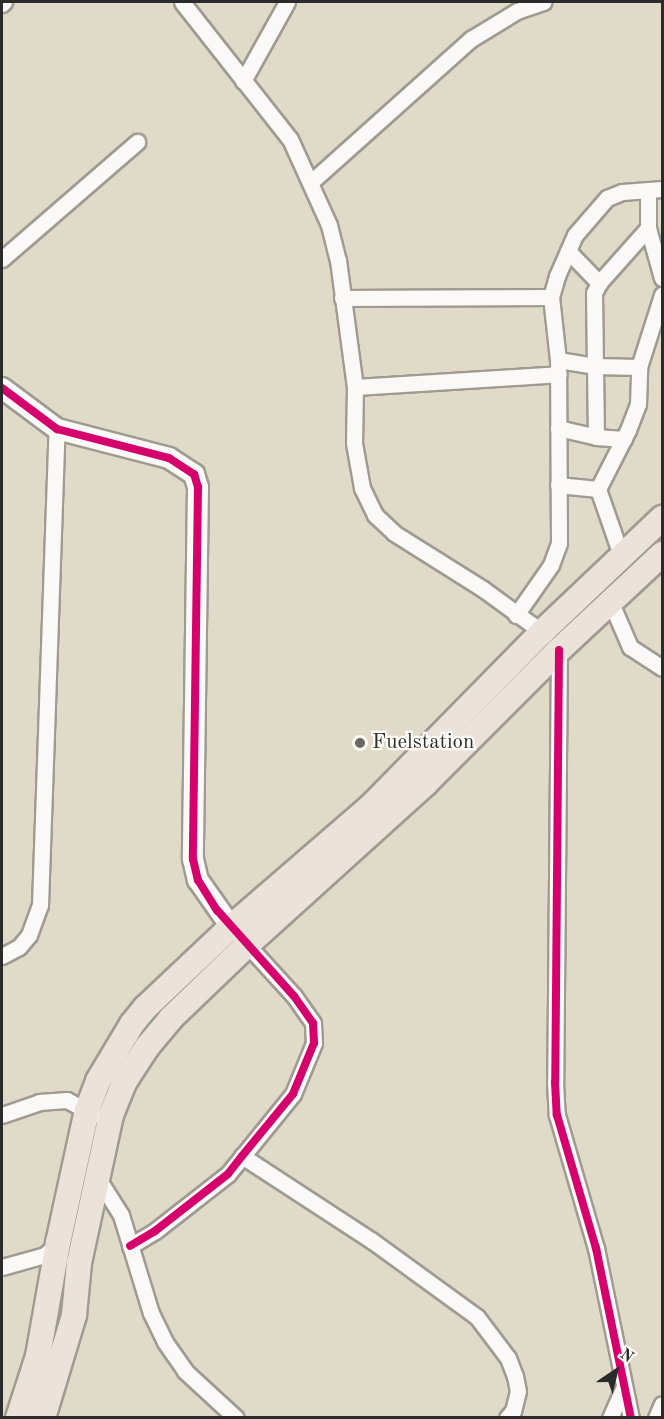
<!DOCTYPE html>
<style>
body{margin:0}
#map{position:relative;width:664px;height:1419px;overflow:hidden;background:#e0dac8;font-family:"Old Standard TT",serif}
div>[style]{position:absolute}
.roads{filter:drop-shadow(2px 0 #9f9b90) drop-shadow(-2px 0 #9f9b90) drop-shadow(0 2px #9f9b90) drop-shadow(0 -2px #9f9b90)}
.minor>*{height:15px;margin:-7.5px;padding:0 7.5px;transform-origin:7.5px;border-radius:7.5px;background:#faf9f7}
.tertiary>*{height:20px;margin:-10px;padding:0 10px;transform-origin:10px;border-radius:10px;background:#faf9f7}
.primary>*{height:24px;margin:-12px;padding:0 12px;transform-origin:12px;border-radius:12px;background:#ebe3da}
.cycleway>*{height:8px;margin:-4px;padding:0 4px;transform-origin:4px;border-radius:4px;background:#d6006c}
.dots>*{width:16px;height:16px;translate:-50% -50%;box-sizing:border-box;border:3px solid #fdfcf7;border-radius:50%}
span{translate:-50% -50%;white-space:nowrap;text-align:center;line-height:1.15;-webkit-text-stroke:4.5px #fdfcf7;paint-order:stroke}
.poi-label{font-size:21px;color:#2b2b2b}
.left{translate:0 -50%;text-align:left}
.frame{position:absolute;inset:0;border:3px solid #2b2b2b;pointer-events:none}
.north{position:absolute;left:586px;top:1341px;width:60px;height:60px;-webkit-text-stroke:4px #fdfcf7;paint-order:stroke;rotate:35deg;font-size:16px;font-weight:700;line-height:24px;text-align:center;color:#2b2b2b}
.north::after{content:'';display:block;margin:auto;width:21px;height:27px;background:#2b2b2b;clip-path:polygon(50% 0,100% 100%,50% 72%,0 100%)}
</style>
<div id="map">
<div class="roads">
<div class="minor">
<div style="left:182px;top:2px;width:174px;rotate:51.8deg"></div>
<div style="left:290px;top:139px;width:94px;rotate:65.6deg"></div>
<div style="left:329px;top:225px;width:36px;rotate:76deg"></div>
<div style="left:338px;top:260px;width:128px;rotate:82.4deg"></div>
<div style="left:355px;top:387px;width:56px;rotate:91deg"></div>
<div style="left:354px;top:443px;width:46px;rotate:79.9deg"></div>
<div style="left:362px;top:488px;width:30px;rotate:64deg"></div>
<div style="left:375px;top:515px;width:26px;rotate:43deg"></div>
<div style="left:394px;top:533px;width:105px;rotate:32.2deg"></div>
<div style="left:483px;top:589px;width:73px;rotate:36.1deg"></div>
<div style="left:2px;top:4px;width:3px;rotate:-45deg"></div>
<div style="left:243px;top:81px;width:90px;rotate:-60.9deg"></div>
<div style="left:311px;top:182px;width:215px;rotate:-41.8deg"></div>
<div style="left:471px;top:39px;width:54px;rotate:-31.3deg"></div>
<div style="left:517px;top:11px;width:28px;rotate:-19deg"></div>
<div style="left:648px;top:192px;width:36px;rotate:90deg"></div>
<div style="left:648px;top:228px;width:52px;rotate:74.4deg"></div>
<div style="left:568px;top:251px;width:45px;rotate:45.9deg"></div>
<div style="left:2px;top:259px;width:179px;rotate:-40.9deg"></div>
<div style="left:342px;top:298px;width:209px;rotate:-0.3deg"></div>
<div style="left:558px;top:360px;width:37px;rotate:9deg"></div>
<div style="left:595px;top:366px;width:44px;rotate:1.3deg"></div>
<div style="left:355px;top:387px;width:204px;rotate:-3.6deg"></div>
<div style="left:558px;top:428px;width:39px;rotate:13deg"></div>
<div style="left:596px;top:437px;width:28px;rotate:4deg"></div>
<div style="left:596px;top:437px;width:144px;rotate:-90.8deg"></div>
<div style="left:594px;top:293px;width:11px;rotate:-63deg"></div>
<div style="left:599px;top:283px;width:74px;rotate:-48.3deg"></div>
<div style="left:558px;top:485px;width:40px;rotate:5.7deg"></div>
<div style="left:621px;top:555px;width:70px;rotate:-109.2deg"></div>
<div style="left:598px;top:489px;width:66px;rotate:-63deg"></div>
<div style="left:628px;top:430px;width:28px;rotate:-69deg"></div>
<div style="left:638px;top:404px;width:37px;rotate:-88deg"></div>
<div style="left:639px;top:367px;width:76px;rotate:-72.3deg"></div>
<div style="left:611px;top:603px;width:48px;rotate:66.6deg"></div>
<div style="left:630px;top:647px;width:38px;rotate:33deg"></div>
<div style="left:516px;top:615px;width:61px;rotate:-55deg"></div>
<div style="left:551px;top:565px;width:23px;rotate:-70deg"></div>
<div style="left:559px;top:543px;width:183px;rotate:-90.3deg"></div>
<div style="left:558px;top:360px;width:63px;rotate:-96.3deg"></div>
<div style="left:551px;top:297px;width:22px;rotate:-74deg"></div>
<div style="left:557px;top:276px;width:45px;rotate:-66.3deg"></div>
<div style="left:575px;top:235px;width:49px;rotate:-49.1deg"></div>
<div style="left:607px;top:198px;width:16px;rotate:-22deg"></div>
<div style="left:622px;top:192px;width:40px;rotate:-4.3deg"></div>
<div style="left:559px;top:650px;width:432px;rotate:90.5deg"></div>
<div style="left:555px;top:1082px;width:33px;rotate:87deg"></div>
<div style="left:557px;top:1115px;width:139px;rotate:73.7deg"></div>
<div style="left:596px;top:1248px;width:174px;rotate:78.4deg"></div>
<div style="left:2px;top:956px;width:19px;rotate:-28deg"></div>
<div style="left:19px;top:947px;width:16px;rotate:-50deg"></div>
<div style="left:29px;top:935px;width:32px;rotate:-70deg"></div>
<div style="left:40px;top:905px;width:476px;rotate:-88deg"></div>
<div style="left:2px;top:1115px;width:39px;rotate:-19deg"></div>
<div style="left:39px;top:1102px;width:28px;rotate:-4deg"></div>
<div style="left:67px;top:1100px;width:31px;rotate:29deg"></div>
<div style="left:242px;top:1156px;width:154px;rotate:33.1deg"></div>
<div style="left:371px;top:1240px;width:131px;rotate:36deg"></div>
<div style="left:477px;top:1317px;width:51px;rotate:52.9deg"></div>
<div style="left:508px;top:1358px;width:19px;rotate:69deg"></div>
<div style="left:515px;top:1376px;width:15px;rotate:79deg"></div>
<div style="left:518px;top:1391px;width:21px;rotate:104deg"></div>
<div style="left:513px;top:1411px;width:9px;rotate:131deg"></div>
<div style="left:97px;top:1177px;width:45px;rotate:57.7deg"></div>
<div style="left:121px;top:1215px;width:102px;rotate:73deg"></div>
<div style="left:151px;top:1313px;width:32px;rotate:64deg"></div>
<div style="left:165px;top:1342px;width:35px;rotate:55deg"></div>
<div style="left:185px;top:1371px;width:69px;rotate:42.7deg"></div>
<div style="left:130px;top:1246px;width:29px;rotate:-31deg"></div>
<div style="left:155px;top:1231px;width:93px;rotate:-38deg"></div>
<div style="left:228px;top:1174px;width:103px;rotate:-50.9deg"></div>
<div style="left:293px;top:1094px;width:55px;rotate:-67.6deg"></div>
<div style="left:314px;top:1043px;width:20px;rotate:-93deg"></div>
<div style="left:313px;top:1023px;width:33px;rotate:-125deg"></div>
<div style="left:294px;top:996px;width:79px;rotate:-132.4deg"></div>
<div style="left:2px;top:1267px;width:45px;rotate:-15.6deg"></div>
<div style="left:45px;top:1255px;width:18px;rotate:-43deg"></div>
<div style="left:610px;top:1418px;width:32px;rotate:-66deg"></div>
<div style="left:656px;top:1418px;width:15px;rotate:-67deg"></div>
</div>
<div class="tertiary">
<div style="left:2px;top:388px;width:69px;rotate:36.7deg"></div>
<div style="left:57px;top:429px;width:116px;rotate:14.5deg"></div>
<div style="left:169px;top:458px;width:30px;rotate:33deg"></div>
<div style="left:194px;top:474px;width:14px;rotate:73deg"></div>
<div style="left:198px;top:487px;width:372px;rotate:90.8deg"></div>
<div style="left:193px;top:859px;width:22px;rotate:77deg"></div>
<div style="left:198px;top:880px;width:57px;rotate:54.9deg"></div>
</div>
<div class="primary">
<div style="left:18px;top:1418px;width:65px;rotate:-72.1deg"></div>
<div style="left:38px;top:1356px;width:115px;rotate:-80deg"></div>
<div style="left:58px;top:1243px;width:136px;rotate:-77.7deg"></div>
<div style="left:87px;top:1110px;width:31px;rotate:-69deg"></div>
<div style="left:98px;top:1081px;width:66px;rotate:-59.2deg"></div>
<div style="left:132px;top:1024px;width:21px;rotate:-51deg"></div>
<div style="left:145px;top:1008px;width:118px;rotate:-43.3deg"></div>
<div style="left:231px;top:927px;width:184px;rotate:-40.8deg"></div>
<div style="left:370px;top:807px;width:245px;rotate:-45.5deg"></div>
<div style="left:542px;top:632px;width:166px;rotate:-43.5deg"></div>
<div style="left:43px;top:1418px;width:108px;rotate:-73.2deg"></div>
<div style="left:74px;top:1315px;width:52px;rotate:-84.5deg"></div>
<div style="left:79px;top:1263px;width:151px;rotate:-77.8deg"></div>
<div style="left:111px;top:1115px;width:37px;rotate:-68deg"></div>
<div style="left:125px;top:1081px;width:40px;rotate:-57.1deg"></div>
<div style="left:147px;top:1047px;width:38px;rotate:-50deg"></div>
<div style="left:171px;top:1018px;width:105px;rotate:-43.8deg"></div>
<div style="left:247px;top:945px;width:241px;rotate:-42.1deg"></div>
<div style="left:426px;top:783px;width:188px;rotate:-45deg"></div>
<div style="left:559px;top:650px;width:141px;rotate:-43deg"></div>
</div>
</div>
<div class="cycleway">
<div style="left:2px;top:388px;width:69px;rotate:36.7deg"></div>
<div style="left:57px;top:429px;width:116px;rotate:14.5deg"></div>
<div style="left:169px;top:458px;width:30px;rotate:33deg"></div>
<div style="left:194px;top:474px;width:14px;rotate:73deg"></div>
<div style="left:198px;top:487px;width:372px;rotate:90.8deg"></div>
<div style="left:193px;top:859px;width:22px;rotate:77deg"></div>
<div style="left:198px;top:880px;width:36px;rotate:58deg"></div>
<div style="left:217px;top:910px;width:115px;rotate:48.2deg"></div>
<div style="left:294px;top:996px;width:33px;rotate:55deg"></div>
<div style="left:313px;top:1023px;width:20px;rotate:87deg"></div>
<div style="left:314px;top:1043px;width:55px;rotate:112.4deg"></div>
<div style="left:293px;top:1094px;width:80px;rotate:129.4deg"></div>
<div style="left:242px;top:1156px;width:23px;rotate:128deg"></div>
<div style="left:228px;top:1174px;width:93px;rotate:142deg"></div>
<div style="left:155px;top:1231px;width:29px;rotate:149deg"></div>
<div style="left:559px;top:650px;width:432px;rotate:90.5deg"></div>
<div style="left:555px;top:1082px;width:33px;rotate:87deg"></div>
<div style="left:557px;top:1115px;width:139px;rotate:73.7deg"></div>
<div style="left:596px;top:1248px;width:174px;rotate:78.4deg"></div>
</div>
<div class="dots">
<div style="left:360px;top:743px;background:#6a6862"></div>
</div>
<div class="poi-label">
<span class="left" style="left:372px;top:743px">Fuelstation</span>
</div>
<div class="frame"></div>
<div class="north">N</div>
</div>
